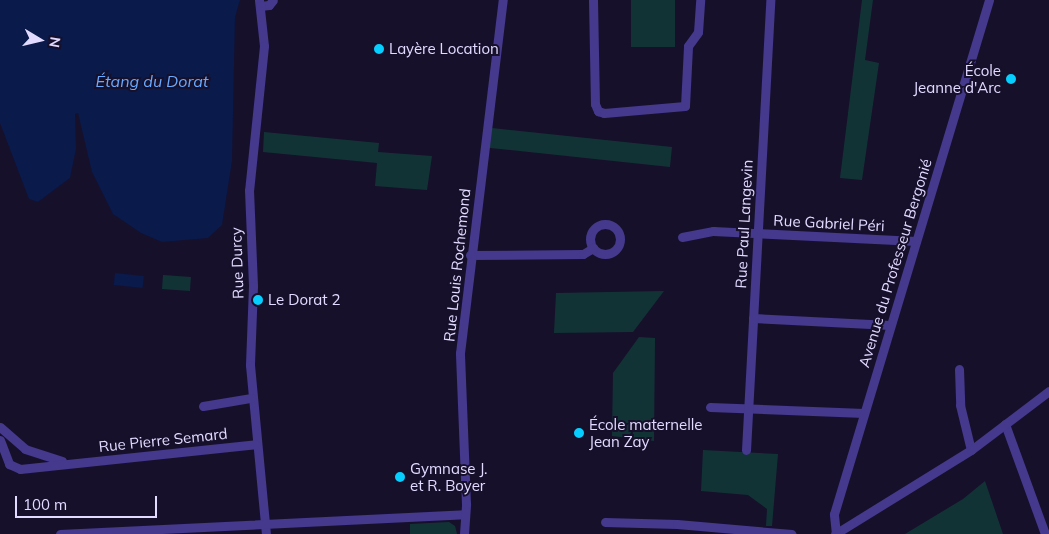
<!DOCTYPE html>
<meta charset="utf-8">
<style>
body{margin:0}
#map{position:relative;width:1049px;height:534px;overflow:hidden;background:#17102b;font-family:Mulish,sans-serif}
div>[style]{position:absolute}
.green>*{inset:0;background:#123336;transform-origin:0 0}
.water>*{inset:0;background:#091a4b;transform-origin:0 0}
.minor>*{height:9px;margin:-4.5px;padding:0 4.5px;transform-origin:4.5px;border-radius:4.5px;background:#44398c}
.minor>.ring{margin:-4.5px;padding:0;box-sizing:content-box;background:none;border:9px solid #44398c;border-radius:50%}
.dots>*{width:14px;height:14px;translate:-50% -50%;box-sizing:border-box;border:2px solid #17102b;border-radius:50%}
span{translate:-50% -50%;white-space:nowrap;text-align:center;line-height:1.15;-webkit-text-stroke:4px #17102b;paint-order:stroke}
.poi-label{font-size:15px;color:#e2daff}
.left{translate:0 -50%;text-align:left}
.right{translate:-100% -50%;text-align:right}
.street-label{font-size:15px;color:#e2daff}
.water-label{font-size:16px;color:#68aaff;font-style:italic}
.north{position:absolute;left:15px;top:15px;width:50px;height:50px;-webkit-text-stroke:4px #17102b;paint-order:stroke;rotate:99deg;font-size:14px;font-weight:700;line-height:20px;text-align:center;color:#e2daff}
.north::after{content:'';display:block;margin:auto;width:18px;height:22px;background:#e2daff;clip-path:polygon(50% 0,100% 100%,50% 72%,0 100%)}
.scale{position:absolute;left:15px;top:496px;width:142px;height:22px;box-sizing:border-box;border:2px solid #e2daff;border-top:0;padding-left:6px;font-size:15px;line-height:18px;white-space:nowrap;color:#e2daff;-webkit-text-stroke:4px #17102b;paint-order:stroke}
</style>
<div id="map">
<div class="green">
<div style="left:631px;top:0;width:44px;height:47px"></div>
<div style="clip-path:polygon(862px 0,873px 0,865px 60px,879px 63px,862px 180px,840px 178px)"></div>
<div style="clip-path:polygon(264px 132px,379px 143px,378px 152px,432px 156px,427px 190px,375px 186px,377px 163px,263px 152px)"></div>
<div style="left:672px;top:147px;width:20px;height:183px;rotate:96deg"></div>
<div style="left:163px;top:275px;width:28px;height:14px;rotate:4deg"></div>
<div style="clip-path:polygon(664px 291px,633px 332px,554px 333px,556px 293px)"></div>
<div style="clip-path:polygon(639px 337px,655px 338px,654px 441px,612px 436px,613px 373px)"></div>
<div style="clip-path:polygon(703px 450px,778px 454px,772px 526px,766px 526px,767px 509px,748px 495px,701px 491px)"></div>
<div style="clip-path:polygon(985px 481px,1003px 534px,905px 534px,963px 499px)"></div>
<div style="clip-path:polygon(449px 522px,455px 526px,457px 534px,410px 534px,410px 524px)"></div>
</div>
<div class="water">
<div style="clip-path:polygon(0 0,240px 0,235px 17px,232px 161px,222px 225px,208px 238px,162px 242px,141px 233px,113px 214px,92px 172px,78px 113px,75px 114px,76px 149px,70px 178px,38px 202px,29px 199px,0 123px)"></div>
<div style="left:115px;top:273px;width:29px;height:12px;rotate:6deg"></div>
</div>
<div class="minor">
<div style="left:259px;top:0;width:46px;rotate:83.8deg"></div>
<div style="left:264px;top:46px;width:145px;rotate:95.9deg"></div>
<div style="left:249px;top:190px;width:96px;rotate:87.6deg"></div>
<div style="left:253px;top:286px;width:79px;rotate:92.2deg"></div>
<div style="left:250px;top:365px;width:170px;rotate:84.6deg"></div>
<div style="left:593px;top:0;width:104px;rotate:88.9deg"></div>
<div style="left:595px;top:104px;width:8px;rotate:67deg"></div>
<div style="left:598px;top:111px;width:6px;rotate:18deg"></div>
<div style="left:604px;top:113px;width:81px;rotate:-4.9deg"></div>
<div style="left:685px;top:106px;width:60px;rotate:-87.1deg"></div>
<div style="left:688px;top:46px;width:17px;rotate:-54deg"></div>
<div style="left:698px;top:32px;width:32px;rotate:-86deg"></div>
<div style="left:260px;top:6px;width:9px;rotate:-6deg"></div>
<div style="left:269px;top:5px;width:6px;rotate:-51deg"></div>
<div class="ring" style="left:590px;top:224px;width:21px;height:21px"></div>
<div style="left:682px;top:237px;width:32px;rotate:-11deg"></div>
<div style="left:713px;top:231px;width:203px;rotate:2.8deg"></div>
<div style="left:470px;top:255px;width:113px;rotate:-0.5deg"></div>
<div style="left:583px;top:254px;width:12px;rotate:-31deg"></div>
<div style="left:753px;top:318px;width:137px;rotate:2.9deg"></div>
<div style="left:959px;top:369px;width:36px;rotate:88deg"></div>
<div style="left:960px;top:405px;width:46px;rotate:76.3deg"></div>
<div style="left:203px;top:406px;width:49px;rotate:-9.5deg"></div>
<div style="left:710px;top:407px;width:154px;rotate:2.2deg"></div>
<div style="left:1005px;top:424px;width:117px;rotate:70deg"></div>
<div style="left:0;top:427px;width:33px;rotate:41deg"></div>
<div style="left:25px;top:449px;width:39px;rotate:18deg"></div>
<div style="left:0;top:440px;width:26px;rotate:69deg"></div>
<div style="left:9px;top:464px;width:12px;rotate:24deg"></div>
<div style="left:20px;top:469px;width:237px;rotate:-6deg"></div>
<div style="left:746px;top:450px;width:451px;rotate:-86.9deg"></div>
<div style="left:605px;top:522px;width:72px;rotate:1.6deg"></div>
<div style="left:677px;top:524px;width:115px;rotate:5deg"></div>
<div style="left:60px;top:534px;width:405px;rotate:-2.8deg"></div>
<div style="left:464px;top:534px;width:30px;rotate:-86deg"></div>
<div style="left:466px;top:504px;width:151px;rotate:-92.3deg"></div>
<div style="left:460px;top:353px;width:356px;rotate:-83.1deg"></div>
<div style="left:835px;top:534px;width:160px;rotate:-31.7deg"></div>
<div style="left:971px;top:450px;width:98px;rotate:-37.1deg"></div>
<div style="left:836px;top:534px;width:20px;rotate:-96deg"></div>
<div style="left:834px;top:514px;width:537px;rotate:-73.22deg"></div>
</div>
<div class="dots">
<div style="left:379px;top:49px;background:#06ceff"></div>
<div style="left:1011px;top:79px;background:#06ceff"></div>
<div style="left:258px;top:300px;background:#06ceff"></div>
<div style="left:579px;top:433px;background:#06ceff"></div>
<div style="left:400px;top:477px;background:#06ceff"></div>
</div>
<div class="poi-label">
<span class="left" style="left:389px;top:49px">Layère Location</span>
<span class="right" style="left:1001px;top:79px">École<br>Jeanne d'Arc</span>
<span class="left" style="left:268px;top:300px">Le Dorat 2</span>
<span class="left" style="left:589px;top:433px">École maternelle<br>Jean Zay</span>
<span class="left" style="left:410px;top:477px">Gymnase J.<br>et R. Boyer</span>
</div>
<div class="street-label">
<span style="left:829px;top:223px;rotate:3deg">Rue Gabriel Péri</span>
<span style="left:744px;top:224px;rotate:-87deg">Rue Paul Langevin</span>
<span style="left:237px;top:263px;rotate:-92deg">Rue Durcy</span>
<span style="left:895px;top:263px;rotate:-73deg">Avenue du Professeur Bergonié</span>
<span style="left:457px;top:265px;rotate:-84deg">Rue Louis Rochemond</span>
<span style="left:163px;top:440px;rotate:-6deg">Rue Pierre Semard</span>
</div>
<div class="water-label">
<span style="left:152px;top:81px">Étang du Dorat</span>
</div>
<div class="north">N</div>
<div class="scale">100 m</div>
</div>
